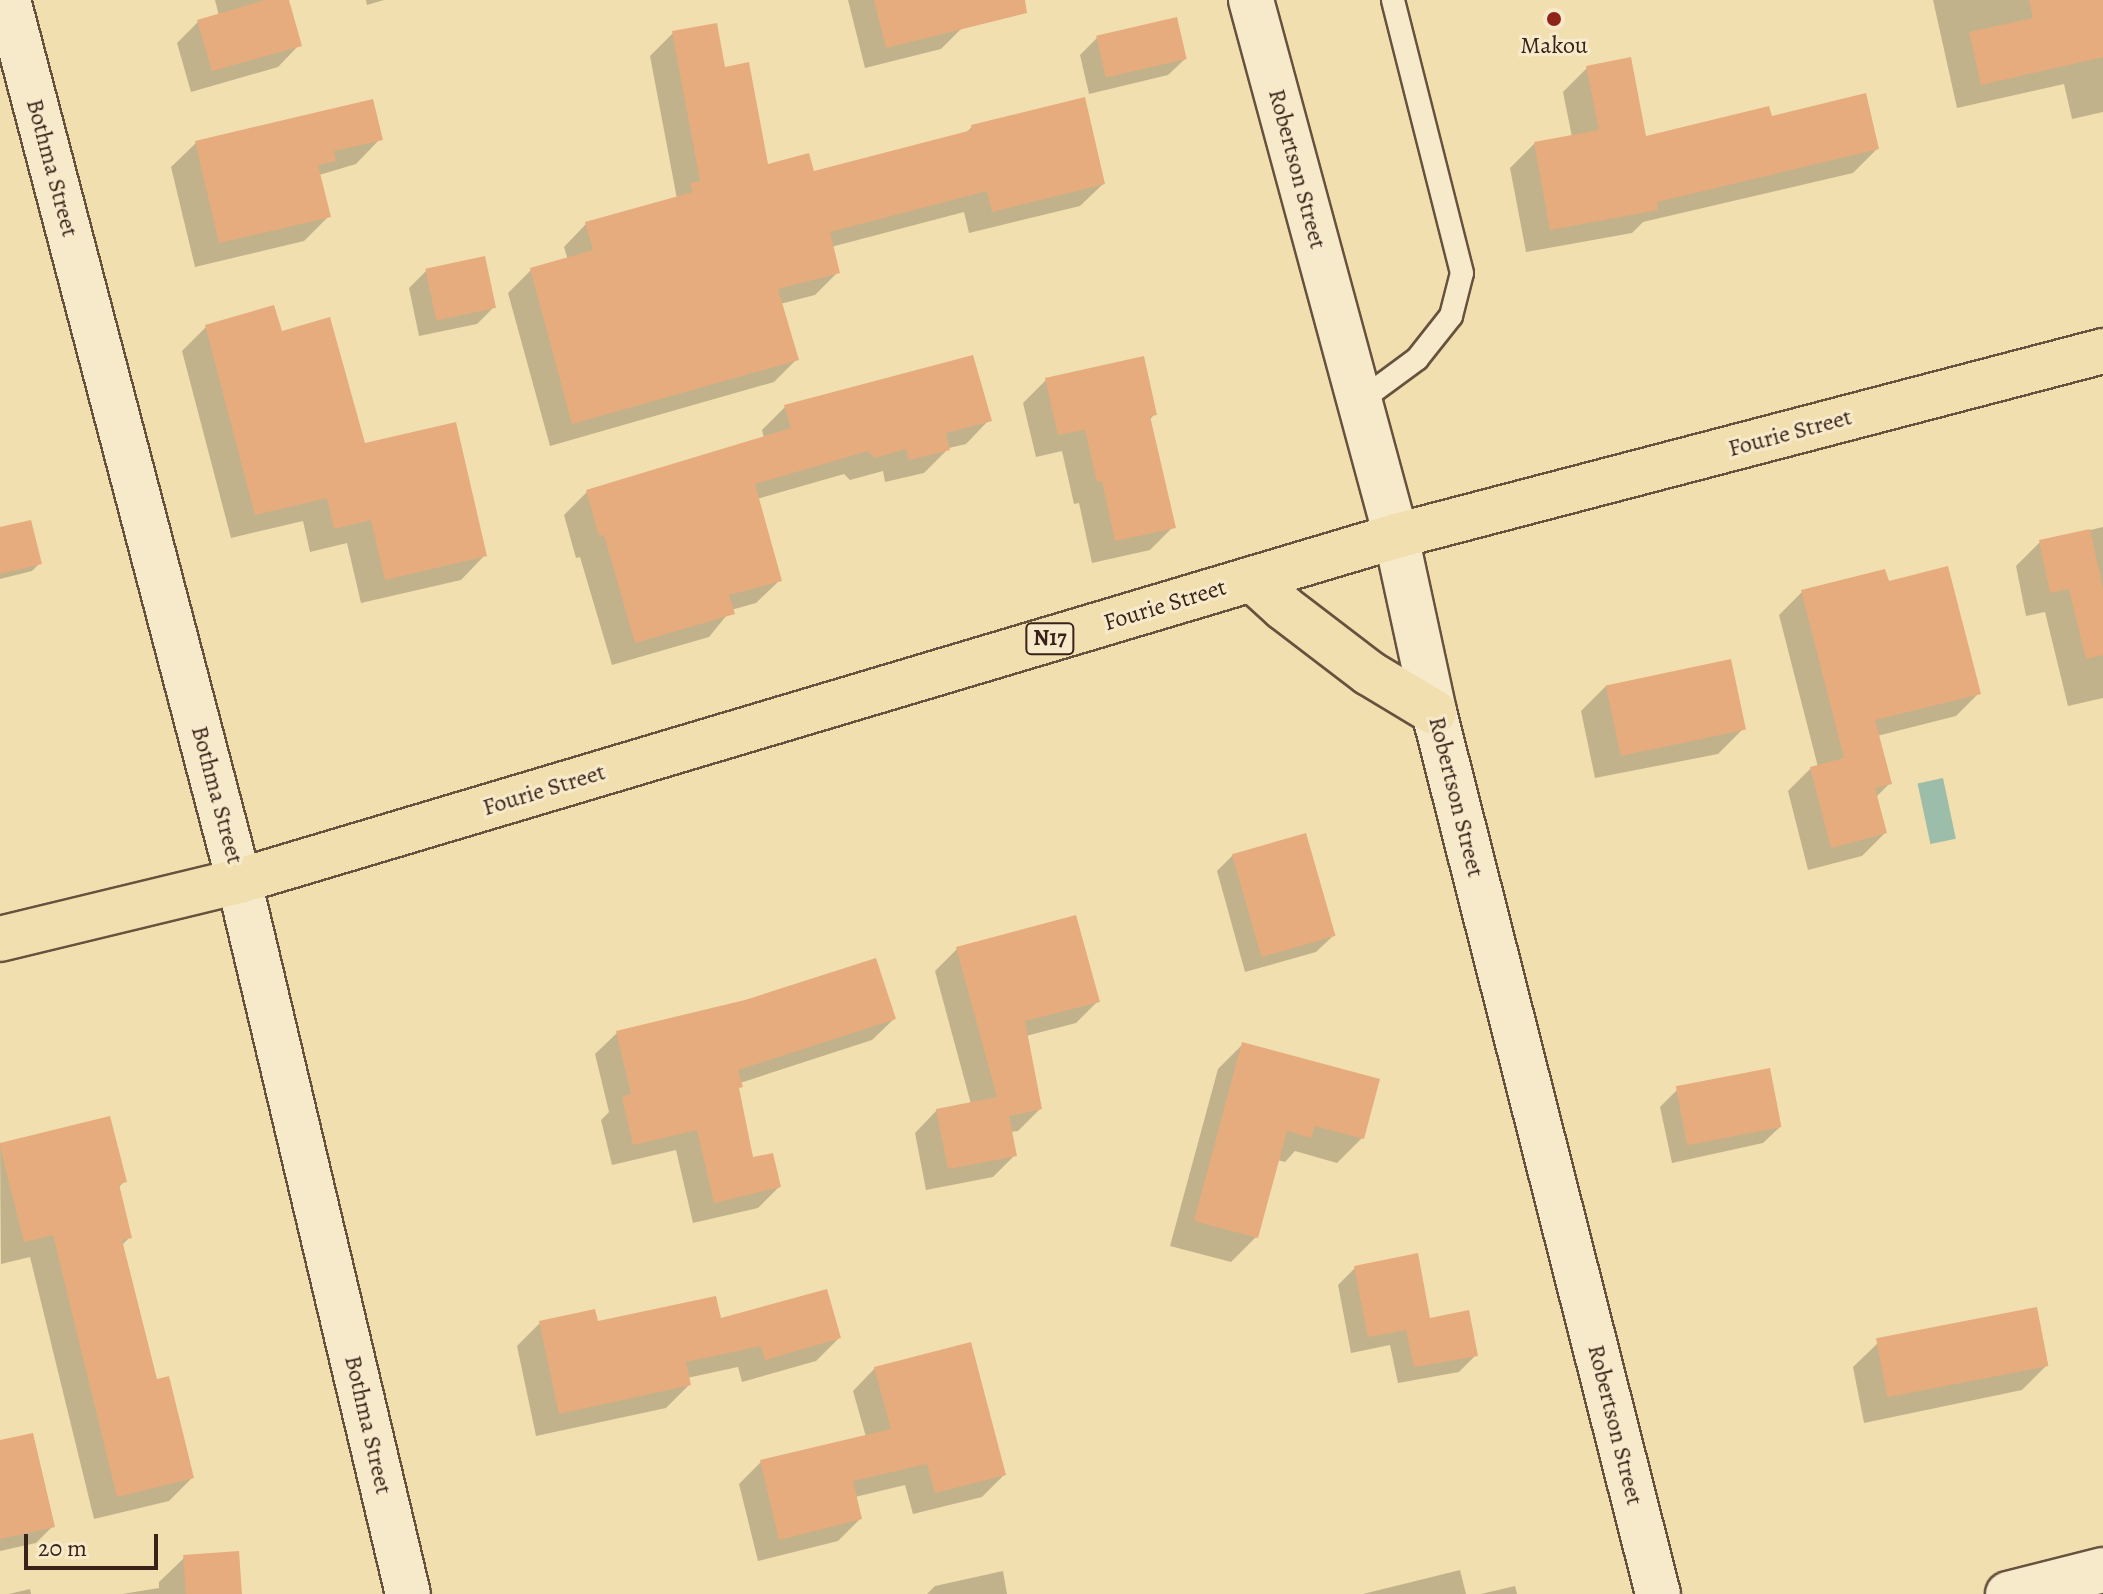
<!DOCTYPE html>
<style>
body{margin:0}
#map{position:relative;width:2103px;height:1594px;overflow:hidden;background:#f2dfaf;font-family:Alegreya,serif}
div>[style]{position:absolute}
.water>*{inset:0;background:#9bbdaa;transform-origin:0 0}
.shadow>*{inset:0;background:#0003}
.building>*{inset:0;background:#e6ac7d;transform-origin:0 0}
.roads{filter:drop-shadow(2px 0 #67523e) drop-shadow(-2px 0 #67523e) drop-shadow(0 2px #67523e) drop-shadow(0 -2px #67523e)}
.lane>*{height:22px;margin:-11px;padding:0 11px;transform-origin:11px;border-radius:11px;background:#f7eacb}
.street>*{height:44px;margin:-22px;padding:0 22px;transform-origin:22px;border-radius:22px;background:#f7eacb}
.highway>*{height:44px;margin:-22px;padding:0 22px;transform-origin:22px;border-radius:22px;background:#f2dfaf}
.dots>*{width:22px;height:22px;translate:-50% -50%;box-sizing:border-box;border:4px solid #f7eacb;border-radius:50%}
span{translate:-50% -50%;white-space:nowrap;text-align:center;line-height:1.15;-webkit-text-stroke:6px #f7eacb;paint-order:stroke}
.shield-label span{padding:2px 6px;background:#f7eacb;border:2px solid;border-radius:6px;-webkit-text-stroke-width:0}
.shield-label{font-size:22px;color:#392319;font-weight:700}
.poi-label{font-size:24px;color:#392319}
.street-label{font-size:24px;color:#392319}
.scale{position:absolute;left:24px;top:1534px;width:134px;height:36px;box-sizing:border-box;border:4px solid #392319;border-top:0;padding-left:10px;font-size:24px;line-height:28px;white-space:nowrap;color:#392319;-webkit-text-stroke:6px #f7eacb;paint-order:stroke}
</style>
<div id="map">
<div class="water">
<div style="left:1943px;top:778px;width:62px;height:26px;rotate:78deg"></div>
</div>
<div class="shadow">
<div style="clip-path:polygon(215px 0,287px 0,299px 45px,278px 67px,191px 92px,177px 43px,198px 22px,219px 16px)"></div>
<div style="clip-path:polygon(366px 0,384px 0,367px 5px)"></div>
<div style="clip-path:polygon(848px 0,955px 0,962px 28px,941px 49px,865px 68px)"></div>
<div style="clip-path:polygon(1933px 0,2103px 0,2103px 112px,2072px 119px,2064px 84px,1957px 108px)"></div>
<div style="clip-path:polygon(673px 33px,723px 69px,766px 166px,812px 173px,964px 134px,972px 127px,1103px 184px,1080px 206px,969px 233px,964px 212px,831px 247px,838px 272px,815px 295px,780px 304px,796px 360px,774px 382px,550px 446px,508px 293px,531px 270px,568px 260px,564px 247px,586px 224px,677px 199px,650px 56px)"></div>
<div style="clip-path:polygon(1097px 38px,1185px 59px,1168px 75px,1089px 94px,1080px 55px)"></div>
<div style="clip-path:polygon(1587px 68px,1645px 138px,1770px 118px,1877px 149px,1853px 173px,1643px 222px,1632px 233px,1526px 252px,1510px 168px,1534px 144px,1572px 137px,1563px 92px)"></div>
<div style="clip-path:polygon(380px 139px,356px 164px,319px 175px,329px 216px,304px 241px,195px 267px,171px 167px,196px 143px)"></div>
<div style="clip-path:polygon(426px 271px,494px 307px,477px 324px,419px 336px,409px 288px)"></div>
<div style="clip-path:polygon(206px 327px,280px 333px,364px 445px,485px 555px,461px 580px,361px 603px,347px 543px,310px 552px,303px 521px,231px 538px,182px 351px)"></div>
<div style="clip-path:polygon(1046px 380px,1155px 414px,1149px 420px,1173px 527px,1150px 550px,1092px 563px,1079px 503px,1074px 504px,1062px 451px,1036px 457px,1023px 403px)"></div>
<div style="clip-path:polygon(785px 407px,989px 420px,966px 444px,949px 448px,924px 473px,885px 482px,883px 471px,850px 480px,844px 474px,757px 499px,780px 580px,756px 603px,731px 610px,709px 637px,612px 665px,580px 557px,576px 558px,564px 515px,587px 492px,764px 438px,762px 430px)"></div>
<div style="clip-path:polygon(2103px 527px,2103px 698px,2068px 706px,2045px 612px,2026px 616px,2016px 566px,2040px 542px)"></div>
<div style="clip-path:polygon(0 529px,40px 563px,32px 571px,0 579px)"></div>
<div style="clip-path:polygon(1887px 584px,1979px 693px,1956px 716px,1877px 736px,1890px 783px,1875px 798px,1885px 833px,1862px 856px,1808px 870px,1788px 791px,1811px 768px,1818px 767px,1779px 615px,1802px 592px)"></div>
<div style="clip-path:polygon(1606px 686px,1743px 729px,1718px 754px,1595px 778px,1581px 711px)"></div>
<div style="clip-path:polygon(1233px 855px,1333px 936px,1316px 952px,1245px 972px,1217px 871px)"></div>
<div style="clip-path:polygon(957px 949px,1098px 1001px,1076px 1023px,1026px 1036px,1040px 1109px,1018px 1131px,1010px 1132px,1015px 1155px,993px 1177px,926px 1190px,915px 1133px,937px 1110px,971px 1104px,935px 971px)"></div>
<div style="clip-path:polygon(894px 1019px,872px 1040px,740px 1083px,737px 1090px,752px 1159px,779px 1187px,758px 1208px,693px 1223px,676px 1150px,612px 1165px,601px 1120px,609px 1112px,595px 1054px,617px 1033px)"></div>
<div style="clip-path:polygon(1243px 1044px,1362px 1138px,1337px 1163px,1295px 1151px,1285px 1162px,1277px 1160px,1256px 1237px,1231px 1262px,1170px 1246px,1218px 1069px)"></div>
<div style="clip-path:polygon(1677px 1090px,1780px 1127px,1763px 1143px,1672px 1163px,1660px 1107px)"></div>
<div style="clip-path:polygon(0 1145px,125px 1181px,118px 1188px,130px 1237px,121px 1246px,155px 1382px,192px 1478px,169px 1501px,94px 1519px,30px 1257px,1px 1264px)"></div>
<div style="clip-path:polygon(1355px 1268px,1429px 1320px,1476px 1355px,1459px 1372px,1398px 1383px,1390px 1345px,1351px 1353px,1338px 1285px)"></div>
<div style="clip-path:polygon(719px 1320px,839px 1338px,816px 1361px,742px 1382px,738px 1367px,687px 1378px,689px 1385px,666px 1408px,536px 1436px,517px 1346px,540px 1323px)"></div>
<div style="clip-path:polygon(1878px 1343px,2047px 1365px,2022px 1390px,1864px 1423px,1853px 1367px)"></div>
<div style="clip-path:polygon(875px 1368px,1004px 1475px,982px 1497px,913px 1514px,905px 1485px,855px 1497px,860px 1519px,838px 1541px,758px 1561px,739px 1484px,761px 1462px,866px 1437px,853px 1391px)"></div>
<div style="clip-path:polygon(0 1442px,53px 1526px,36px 1543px,0 1551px)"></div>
<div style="clip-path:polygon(184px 1558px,240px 1594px,122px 1594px,159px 1588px,159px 1582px)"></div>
<div style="clip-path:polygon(1460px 1570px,1466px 1594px,1363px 1594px)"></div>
<div style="clip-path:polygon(1003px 1571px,1007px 1594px,927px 1594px,935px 1586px)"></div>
<div style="clip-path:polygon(1515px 1586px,1517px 1594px,1481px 1594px)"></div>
<div style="clip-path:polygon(30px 1589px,31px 1594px,9px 1594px)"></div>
</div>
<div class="building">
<div style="clip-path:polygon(265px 0,289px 0,302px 46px,212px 71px,197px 20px)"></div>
<div style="clip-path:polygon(874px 0,1025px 0,1027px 13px,886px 48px)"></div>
<div style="clip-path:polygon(2029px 0,2103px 0,2103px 57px,1981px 85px,1969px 32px,2033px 18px)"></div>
<div style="left:1177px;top:17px;width:43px;height:83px;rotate:77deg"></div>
<div style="clip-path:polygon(717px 23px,725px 67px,749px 62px,768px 164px,809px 153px,814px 171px,972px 130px,971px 125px,1085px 97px,1105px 184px,992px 212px,987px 191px,830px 232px,840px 273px,778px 289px,799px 360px,572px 424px,530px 268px,593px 250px,585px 222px,693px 192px,690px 183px,700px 181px,672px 31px)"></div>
<div style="clip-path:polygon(1631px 57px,1646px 136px,1769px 106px,1772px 116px,1866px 93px,1879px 149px,1657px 202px,1658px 210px,1550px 230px,1534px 142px,1599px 130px,1586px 66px)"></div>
<div style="clip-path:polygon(373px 99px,383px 140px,334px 151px,336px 161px,318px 165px,331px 217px,219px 243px,195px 141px)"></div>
<div style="left:485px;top:256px;width:53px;height:61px;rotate:78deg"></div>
<div style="clip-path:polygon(274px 305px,282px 331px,330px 317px,365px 443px,456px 422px,487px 556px,385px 580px,371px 520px,334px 529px,327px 498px,255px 515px,205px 325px)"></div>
<div style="clip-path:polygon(973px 355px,992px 421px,946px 433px,950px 450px,909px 460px,906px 449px,874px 458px,868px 451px,755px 484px,782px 581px,729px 595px,735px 614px,635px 643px,604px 535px,599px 536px,586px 490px,791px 428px,784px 405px)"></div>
<div style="clip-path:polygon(1144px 356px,1157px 415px,1150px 416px,1176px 528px,1115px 541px,1102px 481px,1097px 482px,1085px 430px,1058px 435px,1045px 378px)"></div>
<div style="clip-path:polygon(31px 520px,42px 564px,0 574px,0 527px)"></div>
<div style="clip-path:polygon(2090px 529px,2103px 589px,2103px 655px,2086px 659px,2069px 589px,2050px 593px,2039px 540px)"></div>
<div style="clip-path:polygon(1948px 566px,1981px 694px,1875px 720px,1892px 784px,1875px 788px,1887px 833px,1831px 848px,1810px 767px,1844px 758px,1801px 590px,1885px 569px,1889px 581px)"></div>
<div style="left:1731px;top:659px;width:72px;height:128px;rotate:78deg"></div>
<div style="left:1306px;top:833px;width:107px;height:77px;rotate:74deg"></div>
<div style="clip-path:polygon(1076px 915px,1100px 1002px,1025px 1021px,1042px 1109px,1009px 1116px,1017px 1156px,948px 1169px,936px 1109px,997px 1097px,956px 947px)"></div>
<div style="clip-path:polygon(876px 958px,896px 1019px,738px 1070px,743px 1087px,739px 1088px,753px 1157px,773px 1153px,781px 1187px,714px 1203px,697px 1130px,633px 1145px,622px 1097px,631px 1094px,616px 1031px,745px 1000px)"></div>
<div style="clip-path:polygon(1242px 1042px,1380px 1079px,1364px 1139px,1315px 1126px,1311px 1138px,1287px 1131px,1258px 1238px,1194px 1221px)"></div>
<div style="left:1770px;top:1068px;width:60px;height:96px;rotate:79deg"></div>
<div style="clip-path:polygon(110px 1116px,127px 1182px,119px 1184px,132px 1238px,122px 1240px,157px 1379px,169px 1376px,194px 1478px,117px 1497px,53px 1235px,24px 1242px,0 1146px,0 1143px)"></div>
<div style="clip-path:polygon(1418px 1253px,1430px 1318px,1469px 1310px,1478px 1356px,1414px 1367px,1406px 1330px,1368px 1337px,1354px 1266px)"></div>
<div style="clip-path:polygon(827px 1289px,841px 1338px,765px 1360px,761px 1346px,686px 1362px,691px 1385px,559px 1414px,539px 1321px,595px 1309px,598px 1321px,716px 1296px,721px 1318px)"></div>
<div style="left:2037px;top:1307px;width:60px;height:164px;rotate:79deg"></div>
<div style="clip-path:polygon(971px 1342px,1006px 1475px,935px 1493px,927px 1464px,853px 1481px,862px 1519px,779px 1540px,760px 1460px,891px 1429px,874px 1367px)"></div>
<div style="clip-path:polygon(33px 1433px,55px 1527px,0 1539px,0 1440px)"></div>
<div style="left:239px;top:1551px;width:43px;height:56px;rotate:86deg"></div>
</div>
<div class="roads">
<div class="lane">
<div style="left:1360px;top:401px;width:71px;rotate:-36.4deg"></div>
<div style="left:1417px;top:359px;width:55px;rotate:-51.7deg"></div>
<div style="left:1451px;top:316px;width:44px;rotate:-75.7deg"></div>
<div style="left:1462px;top:273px;width:282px;rotate:-104.2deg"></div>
</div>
<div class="street">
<div style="left:8px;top:0;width:911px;rotate:75.31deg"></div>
<div style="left:239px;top:881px;width:733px;rotate:76.67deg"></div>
<div style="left:1251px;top:0;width:555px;rotate:74.86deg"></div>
<div style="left:1396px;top:536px;width:180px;rotate:77.8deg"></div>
<div style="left:1434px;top:712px;width:910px;rotate:75.75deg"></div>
<div style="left:2008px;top:1594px;width:98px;rotate:-14.2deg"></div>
</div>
<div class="highway">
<div style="left:1252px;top:579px;width:43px;rotate:42.2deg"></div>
<div style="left:1284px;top:608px;width:107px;rotate:37.4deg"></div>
<div style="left:1369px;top:673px;width:76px;rotate:31deg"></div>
<div style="left:0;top:939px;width:246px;rotate:-13.6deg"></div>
<div style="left:239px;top:881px;width:1207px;rotate:-16.6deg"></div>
<div style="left:1396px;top:536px;width:731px;rotate:-14.66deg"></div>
</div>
</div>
<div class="dots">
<div style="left:1554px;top:19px;background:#8f2418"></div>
</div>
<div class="shield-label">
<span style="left:1050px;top:639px">N17</span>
</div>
<div class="poi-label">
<span style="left:1554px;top:46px">Makou</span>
</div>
<div class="street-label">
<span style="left:52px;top:168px;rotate:75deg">Bothma Street</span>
<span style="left:1297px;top:169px;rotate:75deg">Robertson Street</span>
<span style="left:1790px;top:433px;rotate:-15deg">Fourie Street</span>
<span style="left:1165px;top:605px;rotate:-17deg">Fourie Street</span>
<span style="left:544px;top:790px;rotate:-17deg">Fourie Street</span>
<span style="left:217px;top:795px;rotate:75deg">Bothma Street</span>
<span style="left:1456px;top:797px;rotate:76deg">Robertson Street</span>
<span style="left:368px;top:1425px;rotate:77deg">Bothma Street</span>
<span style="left:1615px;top:1425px;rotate:76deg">Robertson Street</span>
</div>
<div class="scale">20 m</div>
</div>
